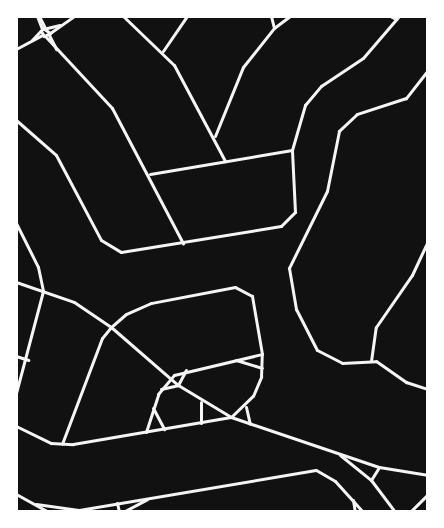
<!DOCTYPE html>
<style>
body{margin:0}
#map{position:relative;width:444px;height:528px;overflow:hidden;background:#111;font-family:"Work Sans",sans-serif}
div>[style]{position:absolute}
.minor>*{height:3px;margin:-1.5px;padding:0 1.5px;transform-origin:1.5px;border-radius:1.5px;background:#f5f5f5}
span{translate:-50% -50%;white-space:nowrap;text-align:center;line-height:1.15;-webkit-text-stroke:4.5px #fff;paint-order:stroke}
.frame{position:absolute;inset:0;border:18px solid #fff;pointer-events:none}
</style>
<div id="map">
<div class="minor">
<div style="left:37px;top:16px;width:14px;rotate:69deg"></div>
<div style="left:39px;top:16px;width:13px;rotate:63deg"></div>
<div style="left:123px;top:16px;width:71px;rotate:43.9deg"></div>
<div style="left:174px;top:65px;width:109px;rotate:62deg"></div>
<div style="left:271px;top:16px;width:12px;rotate:76deg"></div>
<div style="left:390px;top:16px;width:7px;rotate:27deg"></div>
<div style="left:47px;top:28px;width:13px;rotate:-13deg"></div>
<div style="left:50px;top:33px;width:29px;rotate:-35deg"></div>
<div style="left:49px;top:35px;width:16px;rotate:63deg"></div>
<div style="left:46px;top:37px;width:97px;rotate:47.1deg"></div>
<div style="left:112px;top:108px;width:153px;rotate:62.3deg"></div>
<div style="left:32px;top:40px;width:16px;rotate:-47deg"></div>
<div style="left:43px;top:28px;width:9px;rotate:36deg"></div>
<div style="left:50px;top:33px;width:7px;rotate:153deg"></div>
<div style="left:44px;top:36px;width:6px;rotate:-121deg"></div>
<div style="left:16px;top:49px;width:30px;rotate:-28deg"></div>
<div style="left:163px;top:51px;width:42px;rotate:-55.6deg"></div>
<div style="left:428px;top:70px;width:36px;rotate:128deg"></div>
<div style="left:406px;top:98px;width:52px;rotate:161.9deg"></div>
<div style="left:357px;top:114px;width:25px;rotate:137deg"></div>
<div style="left:339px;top:131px;width:61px;rotate:101.3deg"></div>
<div style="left:327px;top:191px;width:86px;rotate:116.3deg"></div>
<div style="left:289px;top:268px;width:42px;rotate:80.3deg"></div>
<div style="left:296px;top:309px;width:46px;rotate:62.9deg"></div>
<div style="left:317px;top:350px;width:28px;rotate:27deg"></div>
<div style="left:342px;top:363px;width:34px;rotate:-3deg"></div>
<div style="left:376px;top:361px;width:37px;rotate:35deg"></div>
<div style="left:406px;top:382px;width:23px;rotate:18deg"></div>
<div style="left:16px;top:120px;width:53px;rotate:41.2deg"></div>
<div style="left:56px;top:155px;width:96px;rotate:62.1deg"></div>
<div style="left:101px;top:240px;width:23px;rotate:31deg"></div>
<div style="left:121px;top:252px;width:162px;rotate:-9.2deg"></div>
<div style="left:281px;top:226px;width:20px;rotate:-45deg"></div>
<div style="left:295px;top:212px;width:62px;rotate:-92.8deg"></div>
<div style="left:292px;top:150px;width:47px;rotate:-73.9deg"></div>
<div style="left:305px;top:105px;width:25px;rotate:-50deg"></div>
<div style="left:321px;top:86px;width:50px;rotate:-33.7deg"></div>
<div style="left:363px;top:58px;width:55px;rotate:-49.4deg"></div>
<div style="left:215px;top:136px;width:74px;rotate:-67.9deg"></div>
<div style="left:243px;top:67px;width:50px;rotate:-51.5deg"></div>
<div style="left:274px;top:28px;width:20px;rotate:-37deg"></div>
<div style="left:150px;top:174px;width:144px;rotate:-9.6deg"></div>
<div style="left:16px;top:223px;width:49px;rotate:63.4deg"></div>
<div style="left:38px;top:267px;width:25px;rotate:78deg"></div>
<div style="left:43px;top:291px;width:106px;rotate:104.8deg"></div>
<div style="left:16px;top:282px;width:61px;rotate:19deg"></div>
<div style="left:74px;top:302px;width:45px;rotate:34deg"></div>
<div style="left:111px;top:327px;width:89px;rotate:40.9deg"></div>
<div style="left:178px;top:385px;width:62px;rotate:31.1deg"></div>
<div style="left:231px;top:417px;width:30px;rotate:-44deg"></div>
<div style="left:253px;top:396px;width:21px;rotate:-67deg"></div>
<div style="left:261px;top:377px;width:23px;rotate:-88deg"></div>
<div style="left:262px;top:354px;width:59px;rotate:-99.8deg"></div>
<div style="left:252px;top:296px;width:19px;rotate:-152deg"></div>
<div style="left:235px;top:287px;width:86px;rotate:169.2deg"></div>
<div style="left:151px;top:303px;width:27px;rotate:156deg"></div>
<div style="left:126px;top:314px;width:20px;rotate:139deg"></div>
<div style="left:111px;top:327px;width:14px;rotate:129deg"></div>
<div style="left:102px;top:338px;width:113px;rotate:110.7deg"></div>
<div style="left:16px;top:356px;width:13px;rotate:18deg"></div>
<div style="left:236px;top:360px;width:27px;rotate:17deg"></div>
<div style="left:371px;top:361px;width:34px;rotate:-82deg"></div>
<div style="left:376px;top:327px;width:63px;rotate:-55.3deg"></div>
<div style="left:412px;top:275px;width:38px;rotate:-65deg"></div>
<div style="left:161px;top:389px;width:17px;rotate:-13deg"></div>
<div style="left:178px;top:385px;width:17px;rotate:-62deg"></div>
<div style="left:246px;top:407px;width:17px;rotate:77deg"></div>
<div style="left:153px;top:408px;width:24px;rotate:62deg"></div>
<div style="left:201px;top:423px;width:21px;rotate:-90deg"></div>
<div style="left:16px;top:426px;width:39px;rotate:26deg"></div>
<div style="left:51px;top:443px;width:22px;rotate:3deg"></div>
<div style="left:73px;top:444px;width:160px;rotate:-9.7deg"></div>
<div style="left:231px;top:417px;width:156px;rotate:18.7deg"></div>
<div style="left:379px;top:467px;width:50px;rotate:9.3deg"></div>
<div style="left:146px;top:432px;width:40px;rotate:-72deg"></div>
<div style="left:158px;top:394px;width:25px;rotate:-50deg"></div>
<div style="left:174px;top:375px;width:90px;rotate:-13.4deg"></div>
<div style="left:340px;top:455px;width:40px;rotate:39deg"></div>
<div style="left:371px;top:480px;width:40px;rotate:53deg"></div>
<div style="left:371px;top:480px;width:15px;rotate:-58deg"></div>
<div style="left:16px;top:494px;width:38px;rotate:29deg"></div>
<div style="left:353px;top:500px;width:12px;rotate:81deg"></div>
<div style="left:117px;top:503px;width:9px;rotate:77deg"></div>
<div style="left:36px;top:504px;width:43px;rotate:7.9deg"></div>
<div style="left:79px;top:510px;width:240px;rotate:-9.6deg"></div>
<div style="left:316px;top:470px;width:22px;rotate:30deg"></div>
<div style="left:335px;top:481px;width:42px;rotate:47.9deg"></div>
<div style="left:123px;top:512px;width:27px;rotate:-28deg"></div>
<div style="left:410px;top:512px;width:25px;rotate:-45deg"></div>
</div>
<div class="frame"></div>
</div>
